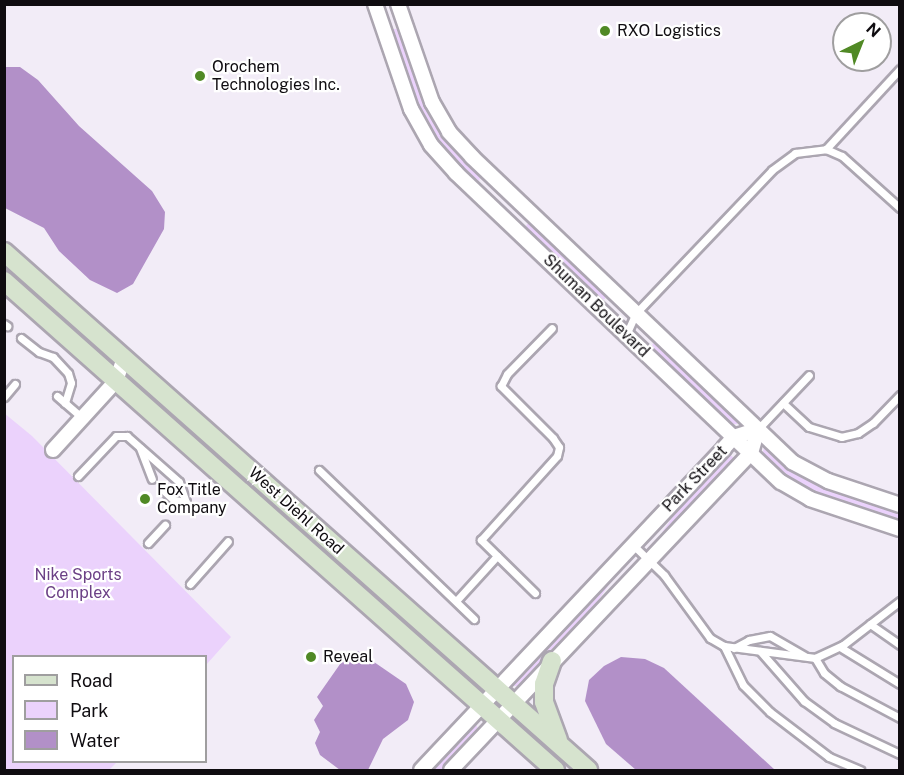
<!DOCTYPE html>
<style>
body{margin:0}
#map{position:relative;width:904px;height:775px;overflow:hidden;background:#f2ecf7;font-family:"Public Sans",sans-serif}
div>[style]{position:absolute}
.green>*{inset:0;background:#ebd2fc}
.water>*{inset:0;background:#b290c8}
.roads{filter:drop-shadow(2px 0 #aca6b1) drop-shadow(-2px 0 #aca6b1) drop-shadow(0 2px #aca6b1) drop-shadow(0 -2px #aca6b1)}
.lane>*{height:7px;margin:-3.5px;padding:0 3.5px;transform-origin:3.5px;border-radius:3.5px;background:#fff}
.street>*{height:14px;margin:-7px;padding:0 7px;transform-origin:7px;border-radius:7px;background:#fff}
.secondary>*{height:18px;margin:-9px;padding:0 9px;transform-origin:9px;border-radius:9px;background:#d6e3ce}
.dots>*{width:16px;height:16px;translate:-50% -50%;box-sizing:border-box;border:3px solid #fff;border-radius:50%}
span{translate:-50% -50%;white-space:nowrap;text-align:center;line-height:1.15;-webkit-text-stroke:4.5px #fff;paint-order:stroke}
.poi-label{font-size:16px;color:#0f0c10}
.left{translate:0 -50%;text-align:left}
.street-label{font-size:16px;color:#0f0c10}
.park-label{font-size:16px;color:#6c4186}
.frame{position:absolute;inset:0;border:6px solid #0f0c10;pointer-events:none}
.legend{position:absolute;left:12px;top:655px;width:195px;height:108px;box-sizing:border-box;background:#fff;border:2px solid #9f9e9f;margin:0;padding:8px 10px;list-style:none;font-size:18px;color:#0f0c10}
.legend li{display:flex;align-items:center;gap:12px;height:30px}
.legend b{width:30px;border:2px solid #9f9e9f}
.north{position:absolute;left:832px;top:12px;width:60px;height:60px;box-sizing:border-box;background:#fff;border:2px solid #9f9e9f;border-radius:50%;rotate:43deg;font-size:16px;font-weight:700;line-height:24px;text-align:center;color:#0f0c10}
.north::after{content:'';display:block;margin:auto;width:21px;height:27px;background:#508925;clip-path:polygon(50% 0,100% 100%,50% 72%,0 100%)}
</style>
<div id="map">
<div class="green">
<div style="clip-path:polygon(392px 29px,399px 29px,436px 125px,481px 175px,479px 181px,441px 148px,429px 132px,417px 108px)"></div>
<div style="clip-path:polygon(527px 224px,533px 224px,606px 293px,605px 299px,599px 300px,525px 230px)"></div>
<div style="clip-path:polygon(5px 262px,90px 340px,83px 343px,5px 274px)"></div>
<div style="clip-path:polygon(653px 343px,737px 417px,737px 424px,730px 424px,651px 350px)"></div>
<div style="clip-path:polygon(138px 386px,145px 388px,263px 490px,261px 493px,187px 434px,136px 388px)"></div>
<div style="clip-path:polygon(4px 413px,32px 436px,231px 637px,206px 665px,206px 656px,14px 656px,14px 762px,117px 762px,109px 770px,5px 770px)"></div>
<div style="clip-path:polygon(764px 448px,807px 480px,899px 512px,899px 522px,796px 484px,762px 454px)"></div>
<div style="clip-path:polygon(728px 453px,735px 459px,661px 534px,689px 493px)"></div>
<div style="clip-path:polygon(298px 521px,483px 686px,314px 548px,297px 529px)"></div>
<div style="clip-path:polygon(621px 567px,591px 611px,519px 686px,511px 686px,512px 680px)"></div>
<div style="clip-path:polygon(475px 722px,478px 729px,441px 770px,430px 770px)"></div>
</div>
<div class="water">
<div style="clip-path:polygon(5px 67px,20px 67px,38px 80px,79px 126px,152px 191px,165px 212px,164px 229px,133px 284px,117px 293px,90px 280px,59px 251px,44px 228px,5px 208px)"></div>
<div style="clip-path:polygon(358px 651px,406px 684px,414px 702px,408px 720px,383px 739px,368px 770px,340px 770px,320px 755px,315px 743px,320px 732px,314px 720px,323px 706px,317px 697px,345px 657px)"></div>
<div style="clip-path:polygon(621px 657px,645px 659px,664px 668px,775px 770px,636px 770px,606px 744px,585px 701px,589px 680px,604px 666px)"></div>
</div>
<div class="roads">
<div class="lane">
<div style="left:826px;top:149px;width:109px;rotate:-47.2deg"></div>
<div style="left:4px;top:324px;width:4px;rotate:34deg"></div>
<div style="left:626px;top:335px;width:24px;rotate:-66deg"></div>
<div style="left:636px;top:313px;width:197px;rotate:-46.4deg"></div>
<div style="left:772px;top:170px;width:29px;rotate:-36deg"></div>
<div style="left:795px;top:153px;width:31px;rotate:-7deg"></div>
<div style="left:826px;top:149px;width:17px;rotate:24deg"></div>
<div style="left:842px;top:156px;width:78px;rotate:41.9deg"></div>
<div style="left:21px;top:338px;width:23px;rotate:38deg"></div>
<div style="left:39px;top:352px;width:15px;rotate:20deg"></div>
<div style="left:53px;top:357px;width:22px;rotate:47deg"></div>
<div style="left:68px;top:373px;width:10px;rotate:73deg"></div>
<div style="left:71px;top:383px;width:21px;rotate:107deg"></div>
<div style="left:57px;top:396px;width:35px;rotate:41deg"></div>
<div style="left:4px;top:397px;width:17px;rotate:-50deg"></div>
<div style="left:783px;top:403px;width:35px;rotate:43deg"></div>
<div style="left:809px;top:427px;width:34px;rotate:17deg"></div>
<div style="left:841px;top:437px;width:17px;rotate:-13deg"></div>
<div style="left:858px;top:433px;width:18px;rotate:-34deg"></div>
<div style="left:873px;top:423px;width:39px;rotate:-46deg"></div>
<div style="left:758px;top:429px;width:74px;rotate:-46.6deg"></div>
<div style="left:140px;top:448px;width:33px;rotate:69deg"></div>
<div style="left:319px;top:470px;width:215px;rotate:43.9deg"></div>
<div style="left:78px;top:476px;width:55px;rotate:-46.5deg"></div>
<div style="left:116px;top:436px;width:11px"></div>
<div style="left:127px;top:436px;width:69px;rotate:41.5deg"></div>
<div style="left:179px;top:482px;width:21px;rotate:71deg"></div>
<div style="left:165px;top:492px;width:12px;rotate:42deg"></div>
<div style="left:174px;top:500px;width:12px;rotate:9deg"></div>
<div style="left:148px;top:543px;width:25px;rotate:-47deg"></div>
<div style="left:632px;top:544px;width:45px;rotate:44.1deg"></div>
<div style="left:664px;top:575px;width:78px;rotate:53.9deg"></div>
<div style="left:710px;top:638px;width:16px;rotate:30deg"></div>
<div style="left:724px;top:646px;width:92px;rotate:7.5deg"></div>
<div style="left:815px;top:658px;width:31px;rotate:-25deg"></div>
<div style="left:843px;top:645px;width:72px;rotate:-37.7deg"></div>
<div style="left:190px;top:584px;width:57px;rotate:-48.5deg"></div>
<div style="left:535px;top:593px;width:76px;rotate:-135.5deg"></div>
<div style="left:481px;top:540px;width:113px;rotate:-47.9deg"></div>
<div style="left:557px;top:456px;width:9px;rotate:-77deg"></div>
<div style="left:559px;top:447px;width:11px;rotate:-124deg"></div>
<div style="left:553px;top:438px;width:74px;rotate:-135deg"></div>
<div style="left:501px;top:386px;width:13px;rotate:-63deg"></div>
<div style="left:507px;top:374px;width:64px;rotate:-45.6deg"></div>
<div style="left:456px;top:601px;width:61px;rotate:-47.7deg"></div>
<div style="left:870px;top:624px;width:37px;rotate:35deg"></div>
<div style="left:724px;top:646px;width:43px;rotate:64deg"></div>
<div style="left:743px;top:685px;width:38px;rotate:45deg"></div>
<div style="left:770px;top:712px;width:74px;rotate:37.3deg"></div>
<div style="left:829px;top:757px;width:34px;rotate:23deg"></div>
<div style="left:840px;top:647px;width:70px;rotate:31.7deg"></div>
<div style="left:734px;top:648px;width:17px;rotate:-28deg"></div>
<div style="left:749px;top:640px;width:21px;rotate:-11deg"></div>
<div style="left:770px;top:636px;width:39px;rotate:30deg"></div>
<div style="left:760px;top:651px;width:67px;rotate:48.7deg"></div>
<div style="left:804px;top:701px;width:37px;rotate:36deg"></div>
<div style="left:834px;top:723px;width:73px;rotate:25.2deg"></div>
<div style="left:815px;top:658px;width:17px;rotate:59deg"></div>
<div style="left:824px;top:673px;width:21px;rotate:39deg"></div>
<div style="left:840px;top:686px;width:68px;rotate:28.1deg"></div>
</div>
<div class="street">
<div style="left:375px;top:4px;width:111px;rotate:71.1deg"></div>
<div style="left:411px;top:109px;width:41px;rotate:60.9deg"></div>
<div style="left:431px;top:145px;width:38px;rotate:48deg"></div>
<div style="left:456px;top:173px;width:448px;rotate:43.6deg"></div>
<div style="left:781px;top:482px;width:34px;rotate:30deg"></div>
<div style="left:810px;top:499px;width:95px;rotate:18.4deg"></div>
<div style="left:398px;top:4px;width:104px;rotate:70.9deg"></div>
<div style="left:432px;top:102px;width:34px;rotate:60deg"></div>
<div style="left:449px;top:132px;width:34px;rotate:47deg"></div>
<div style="left:472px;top:157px;width:442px;rotate:43.6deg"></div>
<div style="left:792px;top:462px;width:41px;rotate:27.8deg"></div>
<div style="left:828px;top:481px;width:76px;rotate:18.4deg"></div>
<div style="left:53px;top:450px;width:93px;rotate:-47.6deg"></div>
<div style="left:116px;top:381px;width:24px;rotate:-71deg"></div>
<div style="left:421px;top:770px;width:442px;rotate:-46.7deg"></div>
<div style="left:724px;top:448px;width:15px;rotate:-48deg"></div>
<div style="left:734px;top:437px;width:25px;rotate:-18deg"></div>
<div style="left:451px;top:770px;width:436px;rotate:-46.6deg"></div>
<div style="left:751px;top:453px;width:25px;rotate:-74deg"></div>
</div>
<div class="secondary">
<div style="left:4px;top:252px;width:781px;rotate:41.57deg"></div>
<div style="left:4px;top:281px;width:737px;rotate:41.59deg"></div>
<div style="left:552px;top:661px;width:24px;rotate:109deg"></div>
<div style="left:544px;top:684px;width:18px;rotate:90deg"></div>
<div style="left:544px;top:702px;width:40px;rotate:69.8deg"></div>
</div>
</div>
<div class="dots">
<div style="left:605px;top:31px;background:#508925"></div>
<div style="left:200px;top:76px;background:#508925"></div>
<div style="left:145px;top:499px;background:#508925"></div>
<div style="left:311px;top:657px;background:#508925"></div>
</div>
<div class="poi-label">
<span class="left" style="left:617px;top:31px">RXO Logistics</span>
<span class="left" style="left:212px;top:76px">Orochem<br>Technologies Inc.</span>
<span class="left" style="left:157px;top:499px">Fox Title<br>Company</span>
<span class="left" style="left:323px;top:657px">Reveal</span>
</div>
<div class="street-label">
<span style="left:596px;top:306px;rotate:44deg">Shuman Boulevard</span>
<span style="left:695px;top:479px;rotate:-46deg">Park Street</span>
<span style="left:296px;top:511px;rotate:42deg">West Diehl Road</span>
</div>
<div class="park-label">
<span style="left:78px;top:584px">Nike Sports<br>Complex</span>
</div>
<div class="frame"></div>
<ul class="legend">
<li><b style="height:8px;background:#d6e3ce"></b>Road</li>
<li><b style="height:16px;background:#ebd2fc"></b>Park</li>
<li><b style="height:16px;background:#b290c8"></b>Water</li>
</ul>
<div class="north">N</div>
</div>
